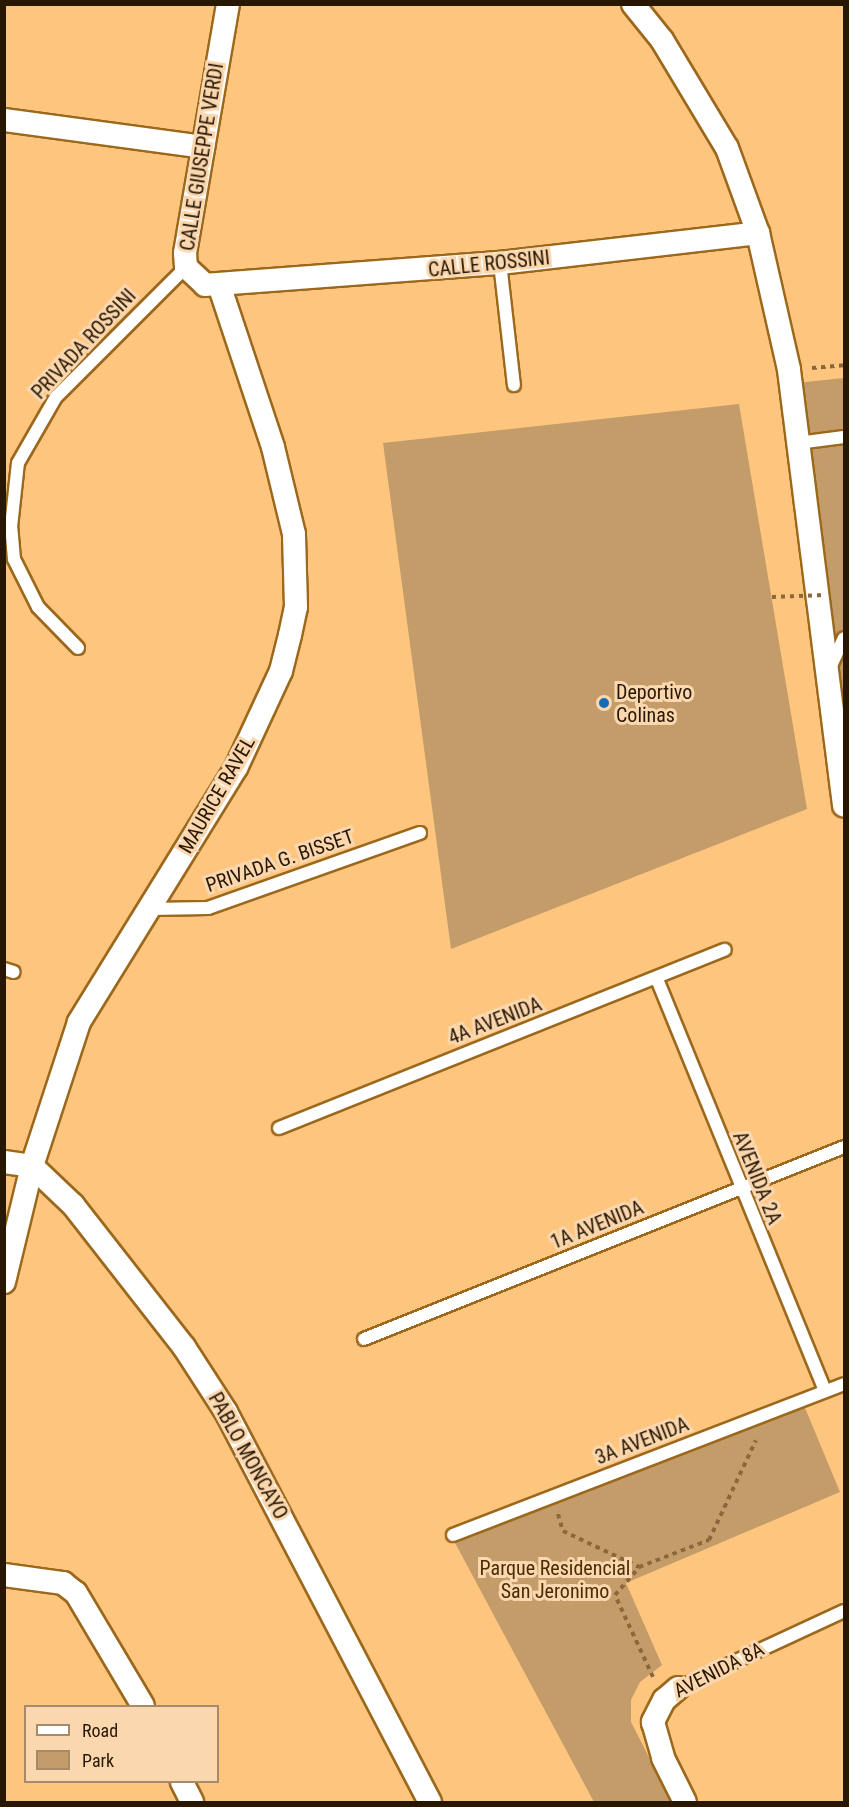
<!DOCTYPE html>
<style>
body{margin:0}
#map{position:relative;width:849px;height:1807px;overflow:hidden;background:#fec57f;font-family:"Roboto Condensed",sans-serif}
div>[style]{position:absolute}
.green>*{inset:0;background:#c49c6a}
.path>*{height:4px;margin-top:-2px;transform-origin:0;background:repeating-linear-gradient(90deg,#8b673c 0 4.5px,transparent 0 9px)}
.roads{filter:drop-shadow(2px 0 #9b681c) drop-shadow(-2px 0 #9b681c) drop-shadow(0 2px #9b681c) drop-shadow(0 -2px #9b681c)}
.lane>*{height:12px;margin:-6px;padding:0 6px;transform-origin:6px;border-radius:6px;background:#fff}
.street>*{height:22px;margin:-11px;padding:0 11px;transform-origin:11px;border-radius:11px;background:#fff}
.path-bridge>*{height:4px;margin-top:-2px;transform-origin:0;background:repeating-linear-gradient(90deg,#8b673c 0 4.5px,transparent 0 9px)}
.dots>*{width:16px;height:16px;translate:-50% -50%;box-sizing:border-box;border:3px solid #fad7af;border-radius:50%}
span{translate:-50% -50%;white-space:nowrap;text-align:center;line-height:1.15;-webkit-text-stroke:6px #fad7af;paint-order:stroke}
.street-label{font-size:20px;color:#281702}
.poi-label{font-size:20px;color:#281702}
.left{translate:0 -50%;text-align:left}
.park-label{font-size:20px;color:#492c00}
.frame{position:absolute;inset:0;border:6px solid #281702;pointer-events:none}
.legend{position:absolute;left:24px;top:1705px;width:195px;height:78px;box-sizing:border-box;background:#fad7af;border:2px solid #a68a6a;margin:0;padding:8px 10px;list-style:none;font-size:18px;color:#281702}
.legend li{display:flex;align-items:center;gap:12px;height:30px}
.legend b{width:30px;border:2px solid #a68a6a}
</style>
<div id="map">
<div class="green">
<div style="clip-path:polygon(844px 378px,844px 754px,796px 383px)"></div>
<div style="clip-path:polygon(739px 404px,807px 809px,451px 949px,383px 443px)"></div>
<div style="clip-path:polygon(803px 1403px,840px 1492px,626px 1583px,662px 1665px,640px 1682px,631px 1700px,631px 1722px,672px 1802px,594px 1802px,454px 1541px)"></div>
</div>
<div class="path">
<div style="left:812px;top:368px;width:32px;rotate:-5deg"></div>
<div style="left:558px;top:1514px;width:18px;rotate:74deg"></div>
<div style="left:563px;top:1531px;width:84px;rotate:25.3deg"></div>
<div style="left:653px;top:1677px;width:90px;rotate:-114.9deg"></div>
<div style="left:615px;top:1595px;width:37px;rotate:-49deg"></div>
<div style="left:639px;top:1567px;width:75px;rotate:-21.1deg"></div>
<div style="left:709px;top:1540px;width:110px;rotate:-64.8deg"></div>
</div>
<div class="roads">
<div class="lane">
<div style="left:500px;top:263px;width:123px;rotate:83.5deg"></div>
<div style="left:798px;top:443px;width:46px;rotate:-7.4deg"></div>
<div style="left:78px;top:648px;width:57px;rotate:-134.3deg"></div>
<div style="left:38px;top:607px;width:54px;rotate:-116.6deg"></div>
<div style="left:14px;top:559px;width:32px;rotate:-95deg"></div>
<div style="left:11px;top:527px;width:64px;rotate:-83.8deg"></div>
<div style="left:18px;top:463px;width:76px;rotate:-60.1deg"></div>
<div style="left:56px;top:397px;width:184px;rotate:-45deg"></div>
<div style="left:829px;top:670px;width:35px;rotate:-65deg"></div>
<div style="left:150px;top:909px;width:58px;rotate:-1deg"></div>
<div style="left:208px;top:908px;width:225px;rotate:-19.5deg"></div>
<div style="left:4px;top:969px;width:10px;rotate:17deg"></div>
<div style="left:657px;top:979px;width:445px;rotate:67.8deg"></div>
<div style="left:279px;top:1128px;width:480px;rotate:-21.8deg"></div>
<div style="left:364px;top:1339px;width:517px;rotate:-21.8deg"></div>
<div style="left:453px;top:1535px;width:419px;rotate:-21.1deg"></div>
<div style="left:678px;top:1688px;width:183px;rotate:-24.9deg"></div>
</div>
<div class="street">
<div style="left:228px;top:4px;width:253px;rotate:99.8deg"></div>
<div style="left:185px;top:253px;width:14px;rotate:86deg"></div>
<div style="left:186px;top:267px;width:26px;rotate:43deg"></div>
<div style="left:205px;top:285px;width:296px;rotate:-4.3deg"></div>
<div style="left:500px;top:263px;width:260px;rotate:-6.6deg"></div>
<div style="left:633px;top:4px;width:46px;rotate:51.1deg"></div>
<div style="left:662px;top:40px;width:126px;rotate:59deg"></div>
<div style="left:727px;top:148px;width:90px;rotate:70deg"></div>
<div style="left:758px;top:233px;width:140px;rotate:77.2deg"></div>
<div style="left:789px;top:370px;width:439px;rotate:82.8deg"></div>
<div style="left:4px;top:120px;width:201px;rotate:7.7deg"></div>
<div style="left:4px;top:1162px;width:28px;rotate:8deg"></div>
<div style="left:32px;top:1166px;width:57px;rotate:43.6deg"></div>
<div style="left:73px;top:1205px;width:180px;rotate:52deg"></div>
<div style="left:184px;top:1347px;width:77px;rotate:57.1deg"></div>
<div style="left:226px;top:1412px;width:440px;rotate:62.4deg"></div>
<div style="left:4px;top:1282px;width:119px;rotate:-76.4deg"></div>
<div style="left:32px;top:1166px;width:151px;rotate:-71.9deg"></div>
<div style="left:79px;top:1022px;width:299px;rotate:-58.3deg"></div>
<div style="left:236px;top:768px;width:107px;rotate:-65.1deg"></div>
<div style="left:281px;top:671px;width:37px;rotate:-76deg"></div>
<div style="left:290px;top:635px;width:29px;rotate:-78deg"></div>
<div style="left:296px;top:607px;width:73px;rotate:-91.6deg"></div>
<div style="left:294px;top:534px;width:89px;rotate:-103.6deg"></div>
<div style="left:273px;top:447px;width:168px;rotate:-108.4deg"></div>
<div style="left:4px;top:1575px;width:60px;rotate:7.7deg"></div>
<div style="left:63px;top:1583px;width:16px;rotate:38deg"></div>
<div style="left:76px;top:1593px;width:131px;rotate:59.3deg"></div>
<div style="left:678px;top:1688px;width:18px;rotate:139deg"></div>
<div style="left:664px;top:1700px;width:25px;rotate:117deg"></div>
<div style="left:653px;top:1722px;width:37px;rotate:74deg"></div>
<div style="left:663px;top:1758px;width:49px;rotate:63.4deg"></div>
<div style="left:182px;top:1782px;width:22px;rotate:63deg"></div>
</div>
</div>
<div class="path-bridge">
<div style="left:772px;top:597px;width:53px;rotate:-2.2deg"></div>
</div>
<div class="dots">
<div style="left:604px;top:703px;background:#156cb9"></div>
</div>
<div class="street-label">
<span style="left:202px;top:157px;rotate:-81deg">CALLE GIUSEPPE VERDI</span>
<span style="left:489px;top:264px;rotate:-6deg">CALLE ROSSINI</span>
<span style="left:84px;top:344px;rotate:-47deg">PRIVADA ROSSINI</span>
<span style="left:217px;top:795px;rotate:-60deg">MAURICE RAVEL</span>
<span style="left:280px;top:861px;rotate:-19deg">PRIVADA G. BISSET</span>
<span style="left:495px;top:1021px;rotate:-21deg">4A AVENIDA</span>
<span style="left:757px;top:1178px;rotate:68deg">AVENIDA 2A</span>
<span style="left:597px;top:1225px;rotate:-22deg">1A AVENIDA</span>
<span style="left:642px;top:1441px;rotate:-21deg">3A AVENIDA</span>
<span style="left:248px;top:1456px;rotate:61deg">PABLO MONCAYO</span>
<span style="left:719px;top:1670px;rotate:-27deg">AVENIDA 8A</span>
</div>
<div class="poi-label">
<span class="left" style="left:616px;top:704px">Deportivo<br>Colinas</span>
</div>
<div class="park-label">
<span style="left:555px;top:1580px">Parque Residencial<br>San Jeronimo</span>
</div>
<div class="frame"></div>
<ul class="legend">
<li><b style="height:8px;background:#fff"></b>Road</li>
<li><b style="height:16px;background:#c49c6a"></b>Park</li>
</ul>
</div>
